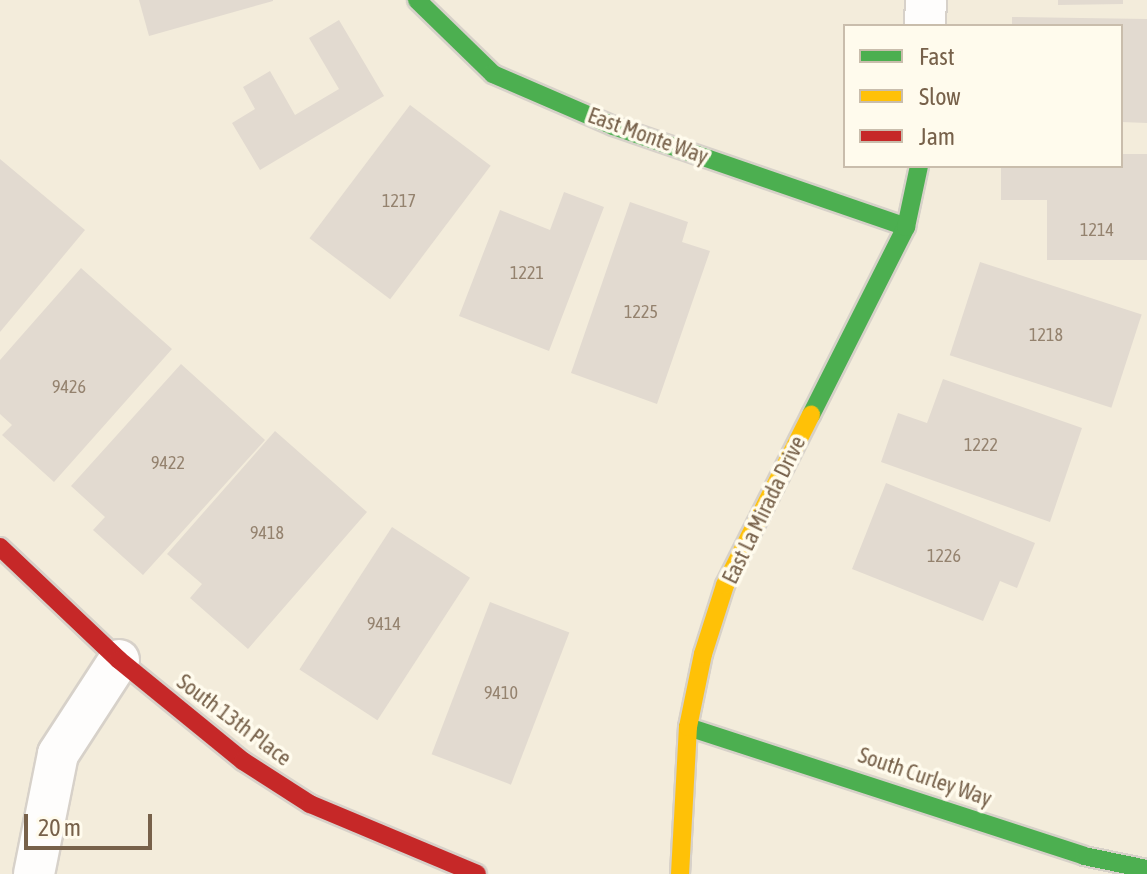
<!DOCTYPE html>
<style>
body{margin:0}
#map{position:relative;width:1147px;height:874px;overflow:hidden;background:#f8f4eb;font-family:"Asap Condensed",sans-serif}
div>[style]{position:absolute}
.residential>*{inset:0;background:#f3ecdb}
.building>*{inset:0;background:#e2dad0;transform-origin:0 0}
.roads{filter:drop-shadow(2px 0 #d7d1c9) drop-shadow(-2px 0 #d7d1c9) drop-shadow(0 2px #d7d1c9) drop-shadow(0 -2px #d7d1c9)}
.street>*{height:40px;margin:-20px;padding:0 20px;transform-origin:20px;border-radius:20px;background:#fefdfc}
.fast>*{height:18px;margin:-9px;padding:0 9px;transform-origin:9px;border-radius:9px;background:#4caf50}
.slow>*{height:18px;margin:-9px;padding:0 9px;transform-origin:9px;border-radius:9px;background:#ffc107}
.jam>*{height:18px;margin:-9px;padding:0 9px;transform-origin:9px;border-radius:9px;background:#c62828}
span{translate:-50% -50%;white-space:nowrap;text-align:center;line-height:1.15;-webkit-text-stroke:7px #fffbed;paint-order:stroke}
.number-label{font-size:18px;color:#94826e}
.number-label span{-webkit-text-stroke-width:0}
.street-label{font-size:22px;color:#77614a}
.legend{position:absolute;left:843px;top:24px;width:280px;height:144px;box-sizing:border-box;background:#fffbed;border:2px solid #c9bdac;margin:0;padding:10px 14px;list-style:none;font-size:24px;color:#77614a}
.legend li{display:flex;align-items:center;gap:16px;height:40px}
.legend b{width:40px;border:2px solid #c9bdac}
.scale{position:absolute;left:24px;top:814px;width:128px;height:36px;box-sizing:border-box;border:4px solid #77614a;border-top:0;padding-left:10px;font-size:24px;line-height:28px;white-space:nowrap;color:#77614a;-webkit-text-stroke:6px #fffbed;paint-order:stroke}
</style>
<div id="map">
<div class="residential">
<div style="clip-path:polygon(evenodd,0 0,1147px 0,1147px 874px,0 874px,0 0,845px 26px,1121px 26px,1121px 166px,845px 166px,845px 26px)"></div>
</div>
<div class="building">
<div style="clip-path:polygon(139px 0,273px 0,273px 1px,149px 36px)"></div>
<div style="clip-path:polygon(1058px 0,1123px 0,1123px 4px,1058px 5px)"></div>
<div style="clip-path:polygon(1012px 17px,1147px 19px,1147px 123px,1121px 122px,1121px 26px,1012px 26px)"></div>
<div style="clip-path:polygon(339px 20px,384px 96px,260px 170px,232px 123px,255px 109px,243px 87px,270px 71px,295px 115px,339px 89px,309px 38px)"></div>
<div style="left:410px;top:105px;width:101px;height:167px;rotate:37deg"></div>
<div style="clip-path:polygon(1121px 154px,1147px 154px,1147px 260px,1047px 260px,1047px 200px,1001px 200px,1001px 166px,1121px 166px)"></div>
<div style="clip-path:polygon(0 159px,85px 230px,0 332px)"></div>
<div style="clip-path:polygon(564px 192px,604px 207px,549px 351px,459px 316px,500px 210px,550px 230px)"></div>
<div style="clip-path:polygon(630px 202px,688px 222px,682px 242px,710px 251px,657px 404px,571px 373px)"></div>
<div style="left:980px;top:262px;width:170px;height:98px;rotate:18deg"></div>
<div style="clip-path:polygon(81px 268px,172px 349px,54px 482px,2px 435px,12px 425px,0 414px,0 360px)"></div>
<div style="clip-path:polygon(181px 364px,265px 440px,143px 575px,93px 530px,105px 517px,71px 486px)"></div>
<div style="clip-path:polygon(943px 379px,1082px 428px,1050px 522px,881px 462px,898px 413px,927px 423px)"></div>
<div style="clip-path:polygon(275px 431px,367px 512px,248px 649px,190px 598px,202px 584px,167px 554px)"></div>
<div style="clip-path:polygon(886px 483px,1035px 543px,1017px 588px,1000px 581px,983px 621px,852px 569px)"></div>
<div style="left:392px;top:527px;width:93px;height:170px;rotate:33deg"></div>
<div style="left:490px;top:602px;width:85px;height:163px;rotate:21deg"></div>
</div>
<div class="roads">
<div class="street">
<div style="left:925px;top:26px;width:26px;rotate:-88deg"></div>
<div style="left:34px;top:874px;width:122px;rotate:-78.7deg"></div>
<div style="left:58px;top:754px;width:112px;rotate:-57deg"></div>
</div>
<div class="fast">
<div style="left:417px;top:0;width:106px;rotate:44.2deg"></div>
<div style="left:493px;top:74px;width:131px;rotate:23.4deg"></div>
<div style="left:613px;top:126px;width:310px;rotate:19deg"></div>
<div style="left:811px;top:415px;width:211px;rotate:-63.2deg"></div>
<div style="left:906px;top:227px;width:62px;rotate:-78deg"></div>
<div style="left:688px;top:727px;width:416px;rotate:18deg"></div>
<div style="left:1084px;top:856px;width:64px;rotate:11.7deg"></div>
</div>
<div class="slow">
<div style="left:680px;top:874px;width:147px;rotate:-86.9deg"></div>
<div style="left:688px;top:727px;width:75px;rotate:-78.4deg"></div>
<div style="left:703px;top:654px;width:72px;rotate:-72.3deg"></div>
<div style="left:725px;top:585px;width:191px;rotate:-63.2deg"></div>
</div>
<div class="jam">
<div style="left:0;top:547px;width:164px;rotate:43.5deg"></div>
<div style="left:119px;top:660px;width:160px;rotate:39.2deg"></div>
<div style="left:243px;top:761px;width:80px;rotate:32.7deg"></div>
<div style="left:310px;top:804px;width:181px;rotate:22.7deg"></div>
</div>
</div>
<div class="number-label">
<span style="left:399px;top:201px">1217</span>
<span style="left:1097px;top:230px">1214</span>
<span style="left:527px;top:273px">1221</span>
<span style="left:641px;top:312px">1225</span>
<span style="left:1046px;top:335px">1218</span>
<span style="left:69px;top:387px">9426</span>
<span style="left:981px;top:445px">1222</span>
<span style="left:168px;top:463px">9422</span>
<span style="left:267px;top:533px">9418</span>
<span style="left:944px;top:556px">1226</span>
<span style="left:384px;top:624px">9414</span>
<span style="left:501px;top:693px">9410</span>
</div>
<div class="street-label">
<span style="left:648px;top:136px;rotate:20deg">East Monte Way</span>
<span style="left:764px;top:510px;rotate:-64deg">East La Mirada Drive</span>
<span style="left:234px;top:720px;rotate:37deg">South 13th Place</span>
<span style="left:925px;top:777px;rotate:19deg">South Curley Way</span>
</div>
<ul class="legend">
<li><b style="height:10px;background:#4caf50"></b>Fast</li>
<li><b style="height:10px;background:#ffc107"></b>Slow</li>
<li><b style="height:10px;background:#c62828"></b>Jam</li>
</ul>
<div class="scale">20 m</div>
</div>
